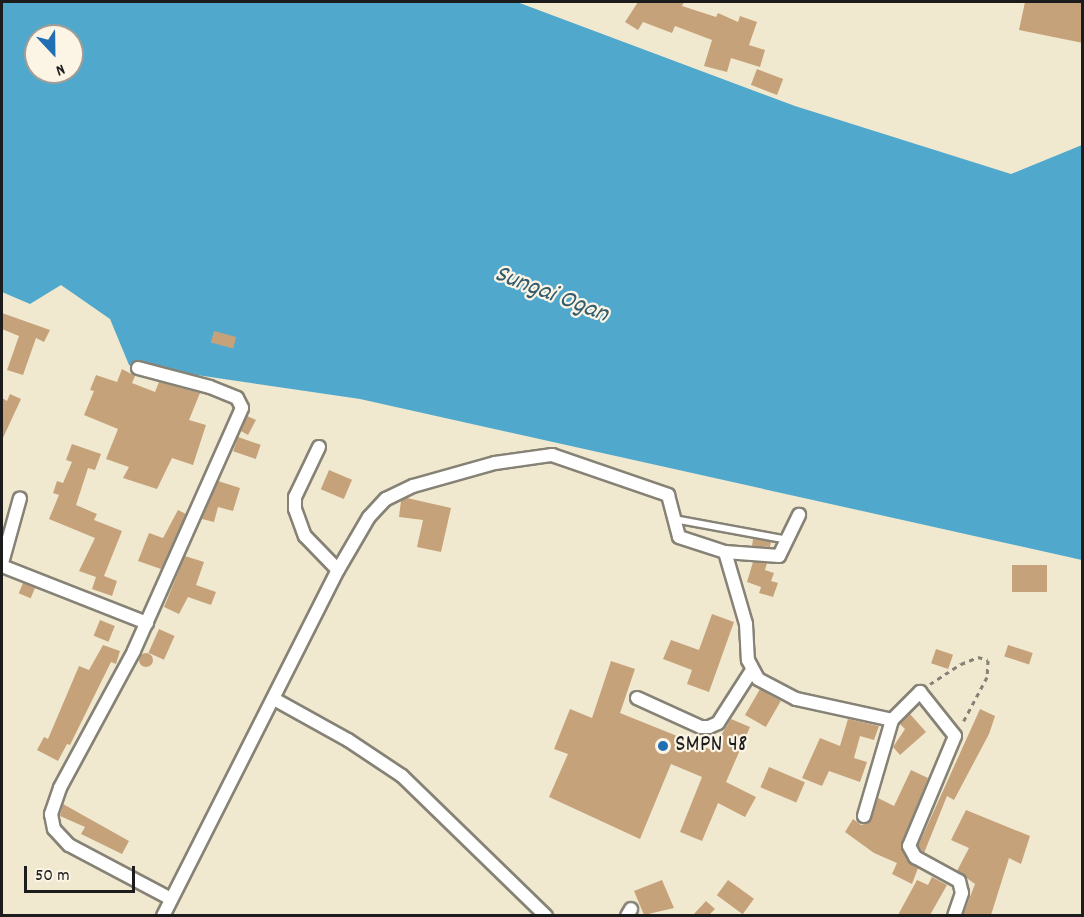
<!DOCTYPE html>
<style>
body{margin:0}
#map{position:relative;width:1084px;height:917px;overflow:hidden;background:#f0e9cf;font-family:Dekko,sans-serif}
div>[style]{position:absolute}
.water>*{inset:0;background:#50a9cd}
.building>*{inset:0;background:#c6a27b;transform-origin:0 0}
.round{border-radius:50%}
.path>*{height:3px;margin-top:-1.5px;transform-origin:0;background:repeating-linear-gradient(90deg,#868276 0 4.5px,transparent 0 9px)}
.roads{filter:drop-shadow(2px 0 #868276) drop-shadow(-2px 0 #868276) drop-shadow(0 2px #868276) drop-shadow(0 -2px #868276)}
.lane>*{height:6px;margin:-3px;padding:0 3px;transform-origin:3px;border-radius:3px;background:#fff}
.street>*{height:12px;margin:-6px;padding:0 6px;transform-origin:6px;border-radius:6px;background:#fff}
.dots>*{width:16px;height:16px;translate:-50% -50%;box-sizing:border-box;border:3px solid #fcf5e5;border-radius:50%}
span{translate:-50% -50%;white-space:nowrap;text-align:center;line-height:1.15;-webkit-text-stroke:4.5px #fcf5e5;paint-order:stroke}
.poi-label{font-size:24px;color:#1c1c1c}
.left{translate:0 -50%;text-align:left}
.water-label{font-size:26px;color:#335b6c;font-style:italic}
.frame{position:absolute;inset:0;border:3px solid #1c1c1c;pointer-events:none}
.north{position:absolute;left:24px;top:24px;width:60px;height:60px;box-sizing:border-box;background:#fcf5e5;border:2px solid #a29e95;border-radius:50%;rotate:158deg;font-size:16px;font-weight:700;line-height:24px;text-align:center;color:#1c1c1c}
.north::after{content:'';display:block;margin:auto;width:21px;height:27px;background:#1f6fb2;clip-path:polygon(50% 0,100% 100%,50% 72%,0 100%)}
.scale{position:absolute;left:24px;top:866px;width:111px;height:27px;box-sizing:border-box;border:3px solid #1c1c1c;border-top:0;padding-left:8px;font-size:18px;line-height:21px;white-space:nowrap;color:#1c1c1c;-webkit-text-stroke:4px #fcf5e5;paint-order:stroke}
</style>
<div id="map">
<div class="water">
<div style="clip-path:polygon(evenodd,2px 2px,517px 2px,795px 106px,1011px 174px,1082px 145px,1082px 560px,360px 399px,129px 365px,110px 319px,61px 285px,30px 304px,2px 292px,2px 2px,36px 36px,72px 36px,72px 72px,36px 72px,36px 36px)"></div>
</div>
<div class="building">
<div style="clip-path:polygon(638px 2px,684px 2px,682px 6px,716px 17px,718px 13px,738px 22px,740px 16px,757px 22px,749px 45px,765px 50px,760px 67px,731px 58px,727px 72px,704px 66px,712px 40px,675px 26px,672px 33px,643px 22px,638px 30px,625px 22px)"></div>
<div style="clip-path:polygon(1025px 2px,1083px 2px,1083px 43px,1019px 30px)"></div>
<div style="left:757px;top:69px;width:28px;height:17px;rotate:21deg"></div>
<div style="clip-path:polygon(2px 313px,50px 330px,44px 342px,36px 338px,23px 375px,7px 370px,19px 336px,2px 329px)"></div>
<div style="left:214px;top:331px;width:23px;height:12px;rotate:15deg"></div>
<div style="clip-path:polygon(122px 369px,135px 376px,132px 383px,155px 392px,159px 382px,200px 393px,189px 420px,206px 425px,193px 465px,172px 458px,157px 489px,123px 478px,129px 467px,106px 459px,118px 429px,84px 415px,94px 391px,90px 390px,96px 375px,117px 382px)"></div>
<div style="clip-path:polygon(10px 394px,21px 399px,2px 440px,2px 398px,7px 401px)"></div>
<div style="clip-path:polygon(247px 416px,256px 420px,248px 435px,241px 431px)"></div>
<div style="left:238px;top:437px;width:24px;height:15px;rotate:19deg"></div>
<div style="clip-path:polygon(72px 444px,101px 454px,95px 470px,88px 468px,76px 505px,97px 514px,94px 520px,122px 531px,104px 576px,117px 581px,112px 596px,92px 589px,96px 577px,79px 571px,95px 538px,49px 519px,59px 495px,53px 493px,57px 481px,63px 483px,72px 462px,66px 460px)"></div>
<div style="left:329px;top:470px;width:25px;height:21px;rotate:23deg"></div>
<div style="clip-path:polygon(218px 481px,240px 488px,233px 511px,218px 507px,214px 522px,202px 519px)"></div>
<div style="clip-path:polygon(407px 498px,451px 508px,441px 552px,417px 547px,423px 520px,399px 517px,401px 501px)"></div>
<div style="clip-path:polygon(178px 510px,186px 514px,161px 569px,138px 561px,149px 533px,163px 538px)"></div>
<div style="clip-path:polygon(753px 539px,771px 542px,770px 547px,752px 546px)"></div>
<div style="clip-path:polygon(185px 556px,204px 562px,196px 585px,216px 592px,211px 605px,188px 597px,179px 614px,164px 607px)"></div>
<div style="clip-path:polygon(753px 562px,767px 563px,765px 570px,774px 573px,771px 581px,778px 583px,773px 597px,759px 593px,761px 587px,747px 582px)"></div>
<div style="left:1012px;top:565px;width:35px;height:27px"></div>
<div style="left:23px;top:583px;width:13px;height:11px;rotate:23deg"></div>
<div style="clip-path:polygon(712px 614px,734px 622px,709px 692px,687px 684px,692px 670px,663px 659px,671px 640px,699px 650px)"></div>
<div style="left:100px;top:620px;width:16px;height:17px;rotate:22deg"></div>
<div style="left:159px;top:629px;width:17px;height:26px;rotate:24deg"></div>
<div style="clip-path:polygon(103px 645px,120px 651px,116px 664px,111px 662px,70px 745px,67px 744px,58px 761px,37px 750px,44px 737px,48px 739px,79px 666px,89px 670px)"></div>
<div style="left:1008px;top:645px;width:26px;height:12px;rotate:18deg"></div>
<div style="left:936px;top:649px;width:18px;height:15px;rotate:19deg"></div>
<div class="round" style="left:139px;top:653px;width:14px;height:14px"></div>
<div style="clip-path:polygon(611px 661px,635px 669px,620px 713px,712px 750px,731px 719px,750px 727px,726px 782px,756px 797px,745px 817px,718px 803px,702px 841px,680px 832px,702px 777px,671px 764px,640px 839px,549px 797px,568px 754px,554px 749px,570px 709px,592px 718px)"></div>
<div style="left:760px;top:689px;width:24px;height:30px;rotate:30deg"></div>
<div style="clip-path:polygon(980px 709px,995px 716px,989px 734px,954px 800px,947px 796px,924px 853px,918px 846px)"></div>
<div style="clip-path:polygon(910px 714px,926px 732px,900px 755px,893px 747px,905px 729px,900px 724px)"></div>
<div style="clip-path:polygon(848px 719px,879px 726px,874px 740px,860px 736px,854px 758px,867px 762px,860px 782px,829px 771px,822px 786px,802px 778px,820px 738px,840px 746px)"></div>
<div style="left:769px;top:767px;width:39px;height:22px;rotate:23deg"></div>
<div style="clip-path:polygon(911px 770px,928px 778px,901px 846px,908px 861px,918px 868px,912px 884px,892px 874px,897px 863px,874px 853px,845px 832px,853px 819px,861px 825px,870px 822px,878px 798px,894px 806px)"></div>
<div style="clip-path:polygon(63px 804px,129px 841px,122px 854px,81px 834px,85px 827px,60px 816px)"></div>
<div style="clip-path:polygon(966px 810px,1030px 836px,1021px 864px,1009px 858px,991px 915px,963px 915px,975px 884px,957px 871px,969px 848px,951px 840px)"></div>
<div style="clip-path:polygon(932px 877px,947px 885px,930px 915px,898px 915px,917px 880px,928px 885px)"></div>
<div style="clip-path:polygon(662px 880px,674px 908px,644px 915px,634px 891px)"></div>
<div style="left:728px;top:880px;width:32px;height:19px;rotate:36deg"></div>
<div style="clip-path:polygon(706px 901px,715px 909px,709px 915px,693px 915px)"></div>
</div>
<div class="path">
<div style="left:930px;top:684px;width:37px;rotate:-33deg"></div>
<div style="left:961px;top:664px;width:18px;rotate:-22deg"></div>
<div style="left:978px;top:657px;width:10px;rotate:17deg"></div>
<div style="left:988px;top:660px;width:17px;rotate:93deg"></div>
<div style="left:987px;top:677px;width:53px;rotate:118deg"></div>
</div>
<div class="roads">
<div class="lane">
<div style="left:674px;top:519px;width:116px;rotate:10.4deg"></div>
</div>
<div class="street">
<div style="left:138px;top:368px;width:74px;rotate:14.8deg"></div>
<div style="left:210px;top:387px;width:29px;rotate:22deg"></div>
<div style="left:237px;top:398px;width:11px;rotate:63deg"></div>
<div style="left:242px;top:408px;width:266px;rotate:114deg"></div>
<div style="left:134px;top:651px;width:156px;rotate:118.4deg"></div>
<div style="left:60px;top:788px;width:28px;rotate:109deg"></div>
<div style="left:51px;top:814px;width:15px;rotate:79deg"></div>
<div style="left:54px;top:829px;width:22px;rotate:47deg"></div>
<div style="left:69px;top:845px;width:115px;rotate:27.9deg"></div>
<div style="left:319px;top:447px;width:55px;rotate:115.6deg"></div>
<div style="left:295px;top:497px;width:12px;rotate:90deg"></div>
<div style="left:295px;top:509px;width:29px;rotate:70deg"></div>
<div style="left:305px;top:536px;width:47px;rotate:45.9deg"></div>
<div style="left:725px;top:552px;width:54px;rotate:4.2deg"></div>
<div style="left:779px;top:556px;width:46px;rotate:-64deg"></div>
<div style="left:2px;top:563px;width:67px;rotate:-74.5deg"></div>
<div style="left:2px;top:566px;width:156px;rotate:21.5deg"></div>
<div style="left:637px;top:698px;width:70px;rotate:24.4deg"></div>
<div style="left:701px;top:727px;width:8px"></div>
<div style="left:709px;top:727px;width:10px;rotate:-24deg"></div>
<div style="left:718px;top:723px;width:63px;rotate:-57.3deg"></div>
<div style="left:274px;top:699px;width:85px;rotate:29deg"></div>
<div style="left:348px;top:740px;width:65px;rotate:33.7deg"></div>
<div style="left:402px;top:776px;width:201px;rotate:44.2deg"></div>
<div style="left:864px;top:816px;width:100px;rotate:-73.7deg"></div>
<div style="left:892px;top:720px;width:40px;rotate:-45deg"></div>
<div style="left:920px;top:692px;width:56px;rotate:51.5deg"></div>
<div style="left:955px;top:736px;width:119px;rotate:112.7deg"></div>
<div style="left:909px;top:846px;width:13px;rotate:61deg"></div>
<div style="left:915px;top:857px;width:50px;rotate:28.6deg"></div>
<div style="left:959px;top:881px;width:12px;rotate:76deg"></div>
<div style="left:962px;top:893px;width:24px;rotate:109deg"></div>
<div style="left:163px;top:916px;width:388px;rotate:-63.2deg"></div>
<div style="left:338px;top:570px;width:61px;rotate:-59.7deg"></div>
<div style="left:369px;top:517px;width:25px;rotate:-47deg"></div>
<div style="left:386px;top:499px;width:30px;rotate:-26deg"></div>
<div style="left:413px;top:486px;width:85px;rotate:-15.7deg"></div>
<div style="left:495px;top:463px;width:58px;rotate:-8deg"></div>
<div style="left:552px;top:455px;width:123px;rotate:19deg"></div>
<div style="left:668px;top:495px;width:43px;rotate:75.3deg"></div>
<div style="left:679px;top:537px;width:48px;rotate:18.1deg"></div>
<div style="left:725px;top:552px;width:75px;rotate:73.7deg"></div>
<div style="left:746px;top:624px;width:36px;rotate:87deg"></div>
<div style="left:748px;top:660px;width:21px;rotate:62deg"></div>
<div style="left:758px;top:679px;width:43px;rotate:27.8deg"></div>
<div style="left:796px;top:699px;width:98px;rotate:12.3deg"></div>
<div style="left:627px;top:916px;width:8px;rotate:-60deg"></div>
</div>
</div>
<div class="dots">
<div style="left:663px;top:746px;background:#1f6fb2"></div>
</div>
<div class="poi-label">
<span class="left" style="left:675px;top:746px">SMPN 48</span>
</div>
<div class="water-label">
<span style="left:551px;top:295px;rotate:21deg">Sungai Ogan</span>
</div>
<div class="frame"></div>
<div class="north">N</div>
<div class="scale">50 m</div>
</div>
